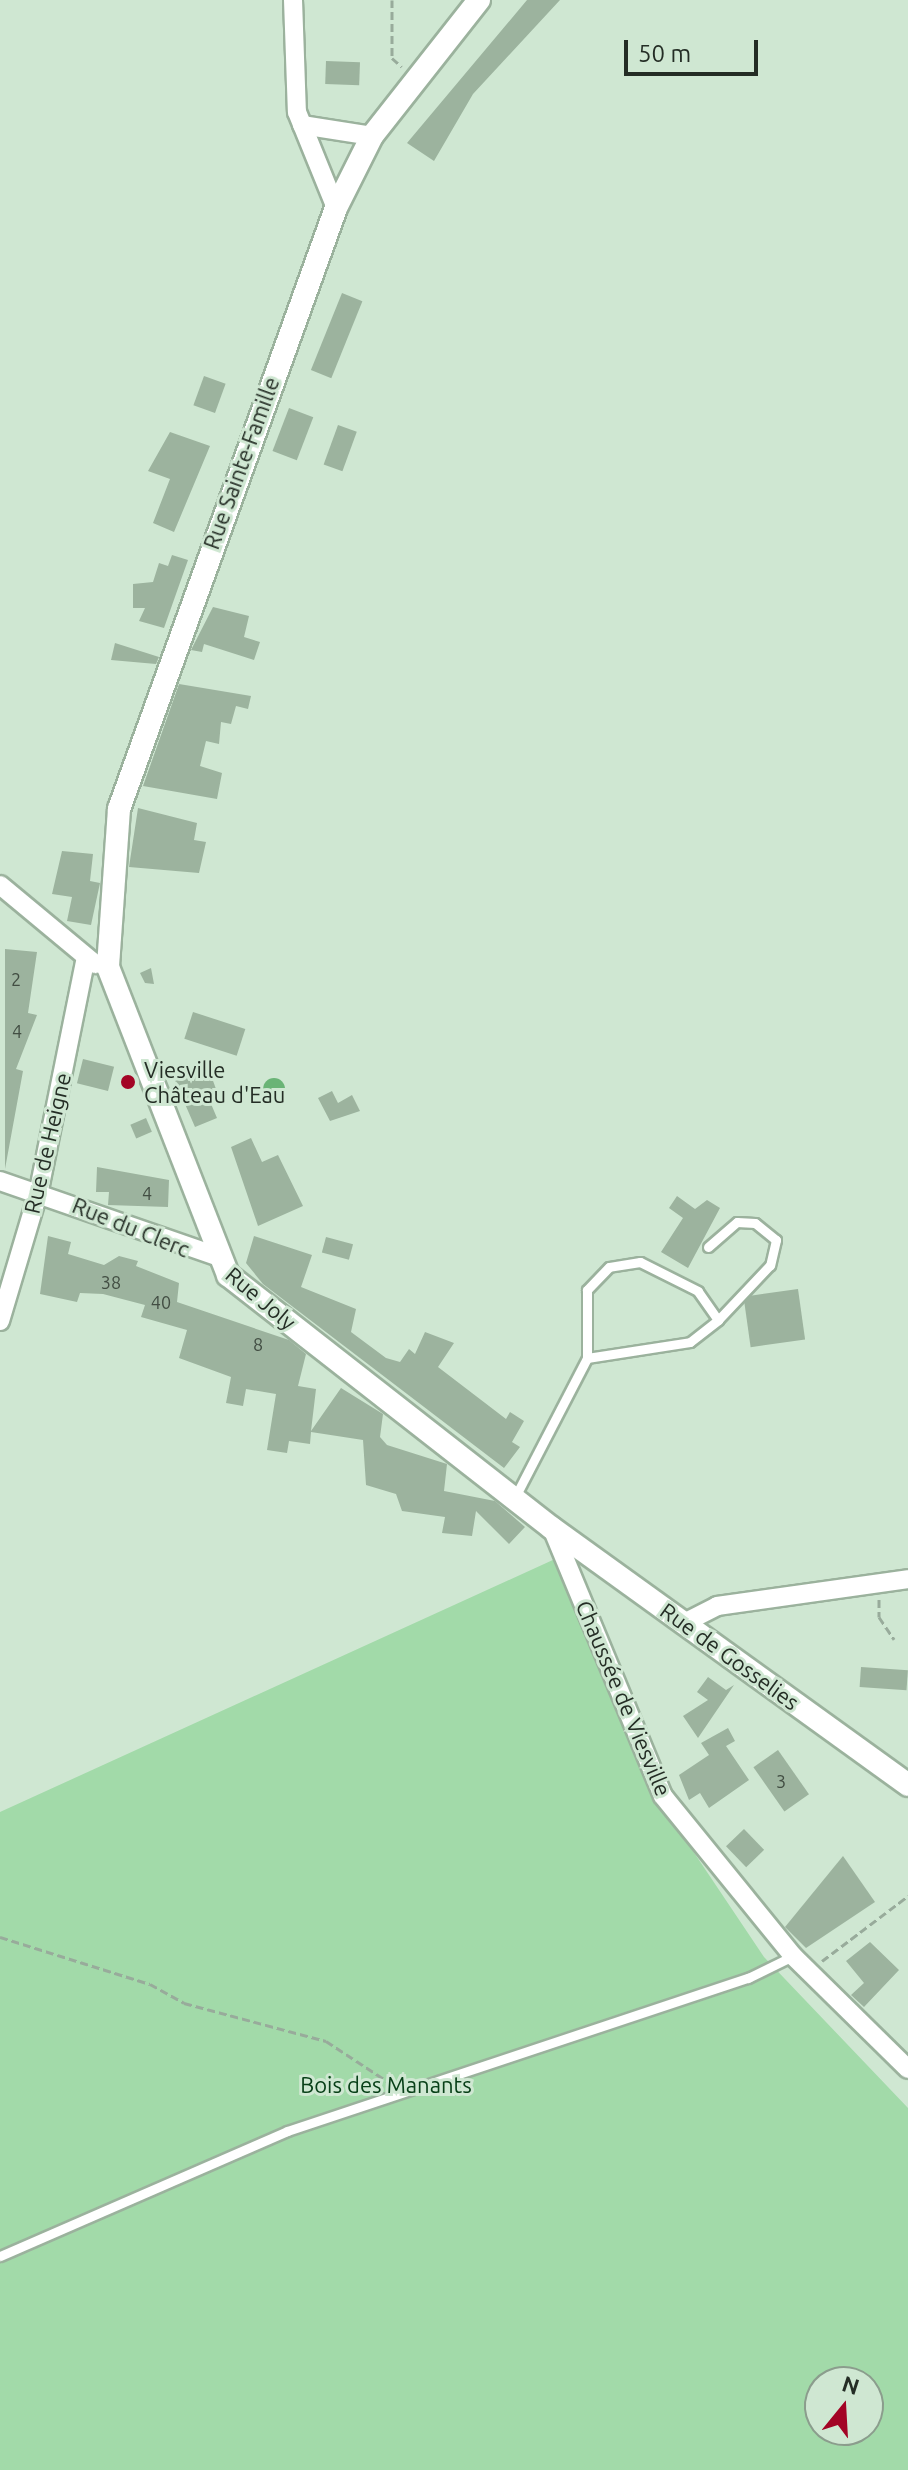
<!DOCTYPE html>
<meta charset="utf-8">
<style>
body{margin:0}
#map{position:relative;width:908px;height:2470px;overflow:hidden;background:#cfe7d2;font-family:Ubuntu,sans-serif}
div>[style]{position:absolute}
.green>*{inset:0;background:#a2daa9}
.water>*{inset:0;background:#6ab476}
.round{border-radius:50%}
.building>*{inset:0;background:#9cb39e;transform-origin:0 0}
.path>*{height:3px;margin-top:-1.5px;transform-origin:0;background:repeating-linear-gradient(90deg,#98ab9b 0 8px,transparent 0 12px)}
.roads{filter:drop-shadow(2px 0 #9bb29d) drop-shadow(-2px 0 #9bb29d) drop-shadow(0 2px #9bb29d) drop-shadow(0 -2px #9bb29d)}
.service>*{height:9px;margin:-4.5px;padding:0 4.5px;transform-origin:4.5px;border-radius:4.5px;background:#fff}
.minor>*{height:18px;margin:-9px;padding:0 9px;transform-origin:9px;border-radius:9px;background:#fff}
.tertiary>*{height:22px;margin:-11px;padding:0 11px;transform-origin:11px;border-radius:11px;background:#fff}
.dots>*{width:22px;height:22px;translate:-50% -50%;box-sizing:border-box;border:4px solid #cfe7d2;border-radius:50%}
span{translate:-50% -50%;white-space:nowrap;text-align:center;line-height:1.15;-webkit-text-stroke:6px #cfe7d2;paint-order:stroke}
.number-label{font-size:18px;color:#424e43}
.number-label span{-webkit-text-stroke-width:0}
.street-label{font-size:22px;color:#242d25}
.poi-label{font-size:22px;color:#242d25}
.left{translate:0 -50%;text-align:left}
.park-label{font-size:22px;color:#084018}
.north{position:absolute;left:804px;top:2366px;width:80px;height:80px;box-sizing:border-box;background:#cfe7d2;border:2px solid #8b9d8d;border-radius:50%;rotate:18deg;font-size:22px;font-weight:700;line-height:32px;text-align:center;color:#242d25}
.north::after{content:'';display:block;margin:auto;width:28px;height:36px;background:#a30425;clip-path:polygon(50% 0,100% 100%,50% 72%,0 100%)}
.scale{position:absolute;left:624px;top:40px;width:134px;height:36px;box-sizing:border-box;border:4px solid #242d25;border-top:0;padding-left:10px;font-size:24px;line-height:28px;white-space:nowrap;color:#242d25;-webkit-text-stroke:6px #cfe7d2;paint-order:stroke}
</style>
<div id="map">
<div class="green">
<div style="clip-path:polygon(evenodd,555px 1559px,652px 1790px,764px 1957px,908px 2108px,908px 2470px,0 2470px,0 1812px,555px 1559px,820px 2382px,868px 2382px,868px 2430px,820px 2430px,820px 2382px)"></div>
</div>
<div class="water">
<div class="round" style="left:263px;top:1078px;width:22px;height:22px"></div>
</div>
<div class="building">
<div style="clip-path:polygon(527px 0,560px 0,473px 94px,434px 161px,407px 143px)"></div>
<div style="left:326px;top:61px;width:34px;height:23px;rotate:2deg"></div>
<div style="left:342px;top:293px;width:22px;height:83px;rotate:22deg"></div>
<div style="left:204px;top:376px;width:23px;height:31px;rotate:20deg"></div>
<div style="left:289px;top:408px;width:26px;height:46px;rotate:21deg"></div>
<div style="left:338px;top:425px;width:20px;height:42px;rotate:20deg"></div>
<div style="clip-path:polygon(170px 432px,210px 446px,174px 532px,153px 523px,170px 479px,148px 471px)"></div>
<div style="clip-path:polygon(172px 555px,188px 560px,164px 628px,139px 621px,145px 608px,133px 608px,133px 584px,153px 582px,159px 563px,168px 566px)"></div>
<div style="clip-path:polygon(213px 607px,249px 616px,244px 637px,260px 642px,254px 660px,204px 644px,202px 652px,191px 650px)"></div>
<div style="clip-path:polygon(115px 643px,159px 657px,156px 664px,111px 660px)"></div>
<div style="clip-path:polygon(179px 684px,251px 696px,248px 709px,236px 706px,231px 724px,221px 722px,219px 744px,206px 741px,200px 766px,222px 773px,217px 799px,143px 786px)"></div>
<div style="clip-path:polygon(138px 808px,197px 823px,194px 840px,206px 842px,199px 873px,129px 867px)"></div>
<div style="clip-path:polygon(62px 851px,93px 854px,90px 881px,100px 883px,91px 925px,67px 921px,72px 897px,52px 894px)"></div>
<div style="clip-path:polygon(5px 949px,37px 952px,28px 1013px,37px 1015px,16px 1069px,23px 1071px,5px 1169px)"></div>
<div style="clip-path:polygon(151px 968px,154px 984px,145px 983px,140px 973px)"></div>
<div style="left:193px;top:1012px;width:55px;height:28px;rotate:18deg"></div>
<div style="left:83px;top:1059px;width:32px;height:25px;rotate:14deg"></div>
<div style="clip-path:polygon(208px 1067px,216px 1089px,206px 1092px,217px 1118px,195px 1127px,175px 1081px)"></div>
<div style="clip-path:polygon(332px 1091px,338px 1103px,352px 1095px,360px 1111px,330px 1121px,318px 1098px)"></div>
<div style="left:146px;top:1118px;width:15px;height:17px;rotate:67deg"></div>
<div style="clip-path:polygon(251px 1138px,262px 1162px,278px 1155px,303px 1206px,258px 1226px,231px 1147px)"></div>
<div style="clip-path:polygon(97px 1167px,169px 1180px,168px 1207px,108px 1205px,109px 1192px,96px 1192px)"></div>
<div style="clip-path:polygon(677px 1196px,695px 1209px,707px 1200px,720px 1208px,688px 1268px,661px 1252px,683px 1218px,669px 1208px)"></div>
<div style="clip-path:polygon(48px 1236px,71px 1242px,68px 1254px,104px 1265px,119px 1256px,138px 1261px,136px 1266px,179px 1283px,177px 1302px,289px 1340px,306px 1354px,298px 1386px,316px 1389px,311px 1431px,341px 1388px,383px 1414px,380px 1437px,387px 1445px,447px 1464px,444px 1491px,495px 1501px,525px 1527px,509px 1544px,476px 1511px,472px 1536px,442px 1533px,445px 1517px,402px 1511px,396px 1494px,366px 1485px,363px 1440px,311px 1432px,310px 1444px,289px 1441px,287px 1453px,267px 1450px,276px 1394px,246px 1389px,243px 1406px,226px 1403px,231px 1377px,179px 1358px,187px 1330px,141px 1317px,145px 1305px,103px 1294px,80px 1293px,77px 1302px,40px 1294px)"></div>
<div style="clip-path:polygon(254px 1236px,312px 1255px,301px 1287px,356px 1309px,351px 1332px,386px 1358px,400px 1362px,409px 1349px,415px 1354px,425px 1332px,454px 1343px,438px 1367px,506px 1419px,510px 1412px,524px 1421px,512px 1442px,520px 1447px,504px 1468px,263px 1284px,246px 1263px)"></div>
<div style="left:326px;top:1237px;width:28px;height:16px;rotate:15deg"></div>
<div style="left:798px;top:1289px;width:51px;height:55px;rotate:82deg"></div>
<div style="left:861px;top:1667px;width:47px;height:20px;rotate:4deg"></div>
<div style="clip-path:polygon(708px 1677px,726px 1690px,734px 1685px,698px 1738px,683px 1716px,708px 1700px,697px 1692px)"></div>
<div style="clip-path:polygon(728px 1728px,735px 1741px,726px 1746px,749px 1780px,709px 1808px,700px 1793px,689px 1800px,679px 1775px,709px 1755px,701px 1743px)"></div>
<div style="left:778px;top:1750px;width:54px;height:30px;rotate:55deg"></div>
<div style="left:744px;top:1829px;width:29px;height:25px;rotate:46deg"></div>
<div style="clip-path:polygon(843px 1856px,875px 1902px,806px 1948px,785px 1927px)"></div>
<div style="clip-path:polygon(870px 1942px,899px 1970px,864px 2007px,851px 1995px,864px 1983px,846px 1961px)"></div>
</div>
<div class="path">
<div style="left:392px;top:0;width:58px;rotate:90deg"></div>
<div style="left:392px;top:58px;width:13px;rotate:42deg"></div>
<div style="left:879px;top:1599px;width:18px;rotate:90deg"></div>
<div style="left:879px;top:1617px;width:27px;rotate:56deg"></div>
<div style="left:0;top:1937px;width:157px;rotate:17.4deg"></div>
<div style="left:150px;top:1984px;width:39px;rotate:29deg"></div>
<div style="left:184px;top:2003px;width:147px;rotate:15deg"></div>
<div style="left:326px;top:2041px;width:77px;rotate:33.3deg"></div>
<div style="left:822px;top:1961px;width:108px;rotate:-37.1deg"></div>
</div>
<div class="roads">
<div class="service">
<div style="left:708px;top:1247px;width:38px;rotate:-41deg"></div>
<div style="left:737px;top:1222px;width:18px;rotate:3deg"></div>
<div style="left:755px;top:1223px;width:27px;rotate:39deg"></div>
<div style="left:776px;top:1240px;width:26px;rotate:103deg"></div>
<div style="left:770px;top:1265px;width:76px;rotate:133.4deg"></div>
<div style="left:515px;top:1497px;width:157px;rotate:-62.6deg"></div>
<div style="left:587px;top:1358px;width:104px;rotate:-8.8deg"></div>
<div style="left:690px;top:1342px;width:36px;rotate:-38deg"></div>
<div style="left:718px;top:1320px;width:35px;rotate:-125deg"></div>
<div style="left:698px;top:1291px;width:65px;rotate:-153.4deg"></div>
<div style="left:640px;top:1262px;width:31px;rotate:171deg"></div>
<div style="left:609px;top:1267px;width:32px;rotate:134deg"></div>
<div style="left:587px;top:1290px;width:68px;rotate:90deg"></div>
<div style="left:0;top:2256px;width:313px;rotate:-23.5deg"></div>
<div style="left:287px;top:2131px;width:486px;rotate:-18.4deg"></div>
<div style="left:748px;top:1978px;width:50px;rotate:-26.1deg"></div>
</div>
<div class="minor">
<div style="left:293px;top:0;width:112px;rotate:88deg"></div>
<div style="left:297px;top:112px;width:104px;rotate:67.9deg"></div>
<div style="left:302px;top:125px;width:71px;rotate:8.9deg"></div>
<div style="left:0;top:885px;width:124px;rotate:39.7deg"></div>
<div style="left:0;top:1181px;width:229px;rotate:19.1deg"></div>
<div style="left:0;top:1321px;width:137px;rotate:-73.4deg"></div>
<div style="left:39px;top:1190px;width:233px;rotate:-78.6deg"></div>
<div style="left:552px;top:1528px;width:290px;rotate:67.5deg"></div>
<div style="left:663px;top:1796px;width:206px;rotate:50.9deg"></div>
<div style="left:793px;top:1956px;width:161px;rotate:44.5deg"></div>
<div style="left:684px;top:1623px;width:37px;rotate:-27deg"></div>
<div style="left:717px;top:1606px;width:193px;rotate:-8deg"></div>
</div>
<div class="tertiary">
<div style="left:479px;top:0;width:173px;rotate:128.2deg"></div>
<div style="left:372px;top:136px;width:80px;rotate:116.6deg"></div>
<div style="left:336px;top:208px;width:639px;rotate:109.85deg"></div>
<div style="left:119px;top:809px;width:158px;rotate:94deg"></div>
<div style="left:108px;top:967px;width:331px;rotate:68.7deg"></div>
<div style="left:228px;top:1275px;width:411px;rotate:38deg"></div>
<div style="left:552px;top:1528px;width:439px;rotate:35.8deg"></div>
</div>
</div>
<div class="dots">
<div style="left:128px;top:1082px;background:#a30425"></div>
</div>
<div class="number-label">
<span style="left:16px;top:979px">2</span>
<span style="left:17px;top:1031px">4</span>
<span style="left:147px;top:1193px">4</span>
<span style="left:111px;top:1282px">38</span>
<span style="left:161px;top:1302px">40</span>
<span style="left:258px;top:1344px">8</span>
<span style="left:781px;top:1781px">3</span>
</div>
<div class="street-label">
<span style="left:241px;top:463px;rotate:-70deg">Rue Sainte-Famille</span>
<span style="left:47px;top:1143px;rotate:-77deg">Rue de Heigne</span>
<span style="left:131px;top:1227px;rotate:22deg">Rue du Clerc</span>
<span style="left:261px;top:1298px;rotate:40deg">Rue Joly</span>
<span style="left:730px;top:1656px;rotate:36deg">Rue de Gosselies</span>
<span style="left:624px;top:1698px;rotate:67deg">Chaussée de Viesville</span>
</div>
<div class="poi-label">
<span class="left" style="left:144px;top:1082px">Viesville<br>Château d'Eau</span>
</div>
<div class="park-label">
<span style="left:386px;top:2085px">Bois des Manants</span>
</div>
<div class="north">N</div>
<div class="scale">50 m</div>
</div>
